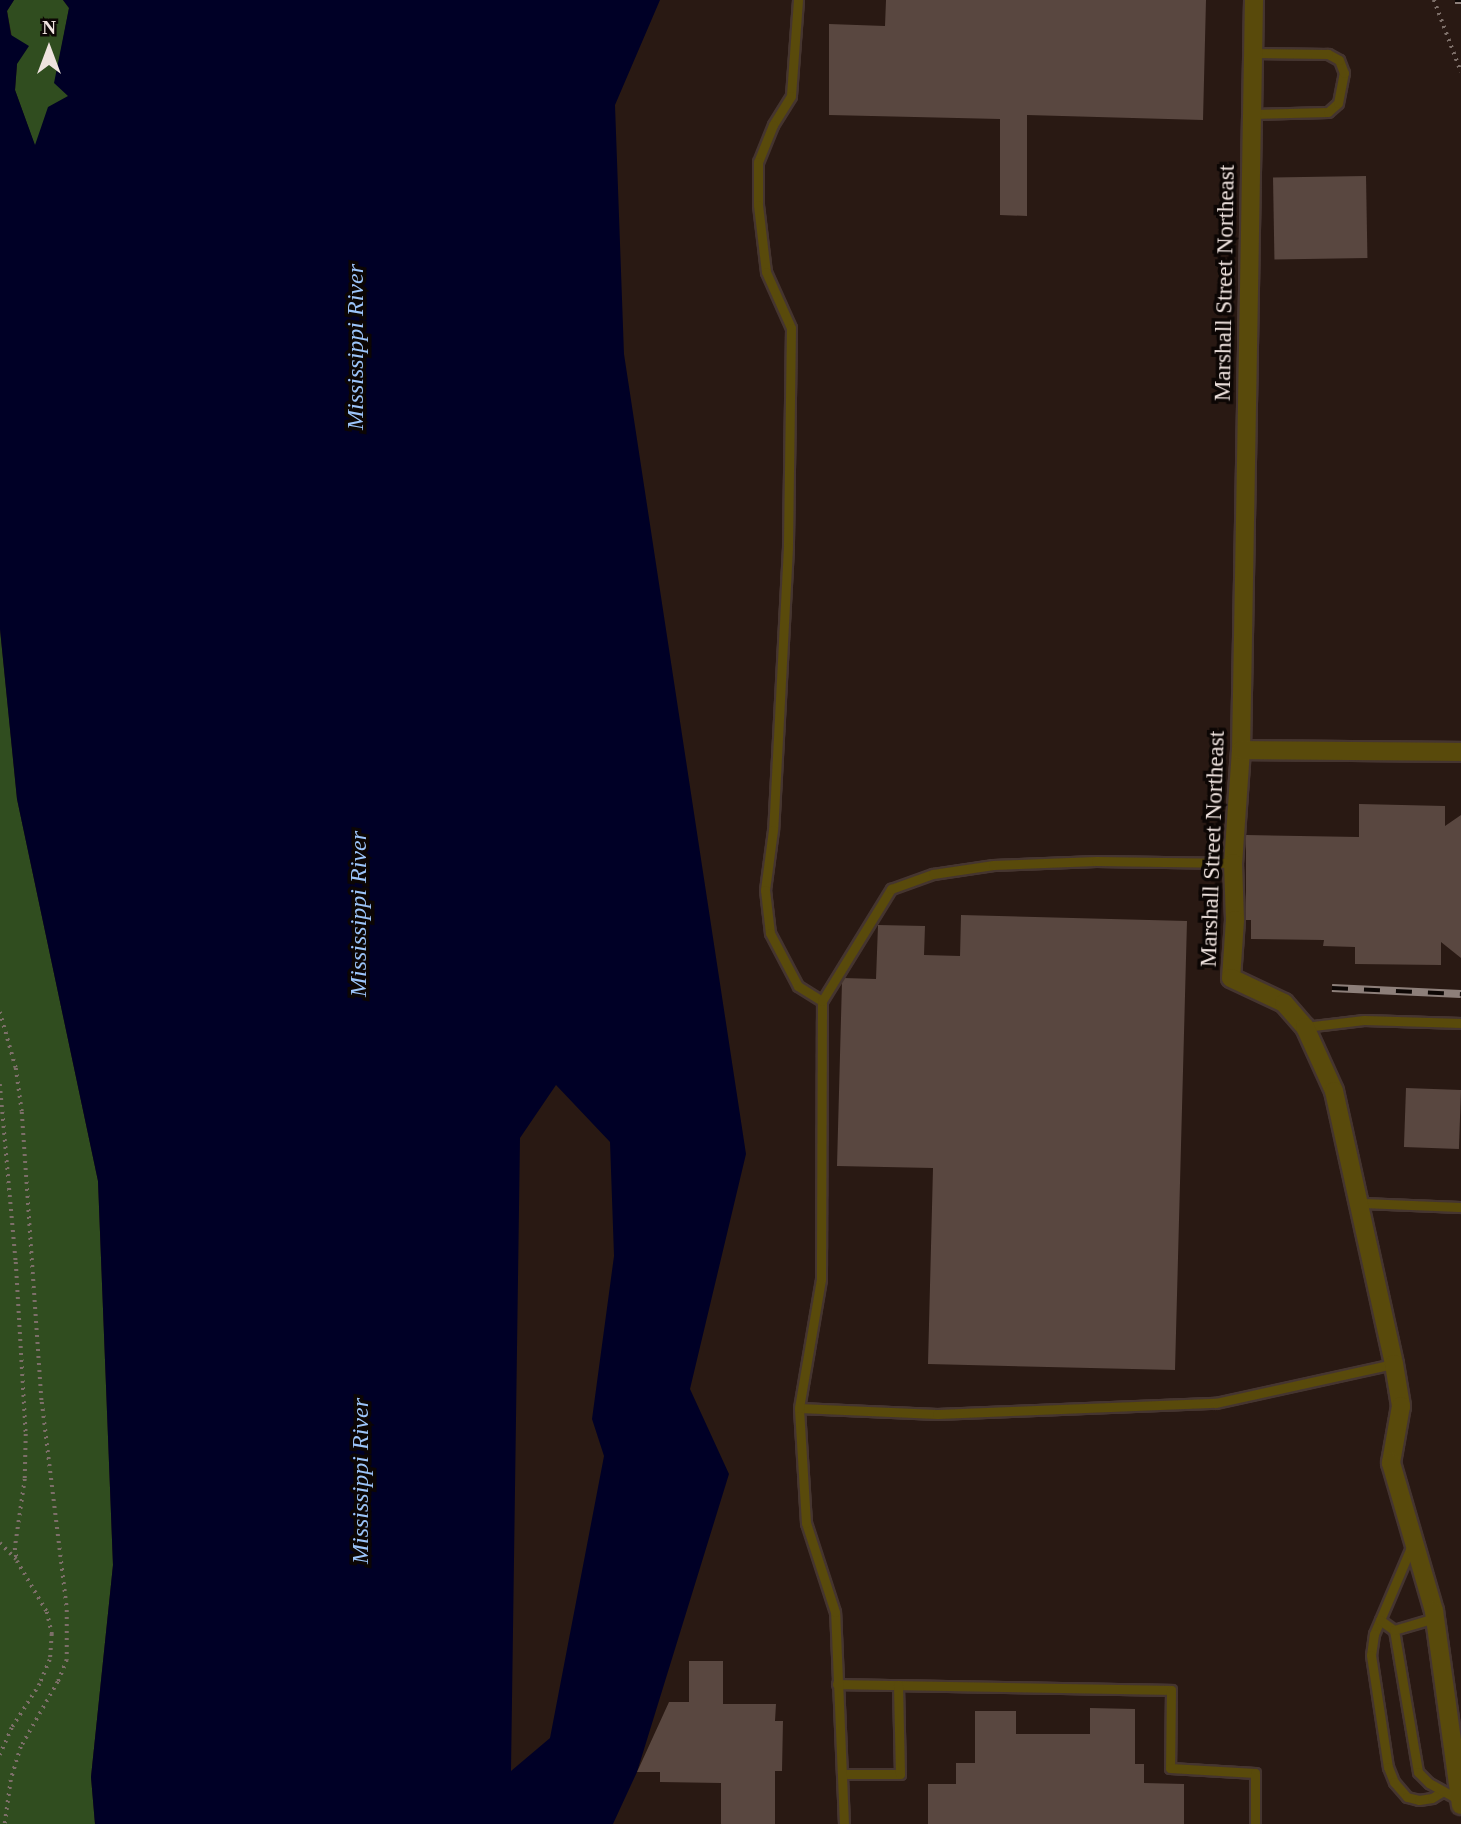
<!DOCTYPE html>
<style>
body{margin:0}
#map{position:relative;width:1461px;height:1824px;overflow:hidden;background:#291913;font-family:Georgia,serif}
div>[style]{position:absolute}
.green>*{inset:0;background:#304d1f}
.water>*{inset:0;background:#000026}
.building>*{inset:0;background:#594740;transform-origin:0 0}
.path>*{height:3.5px;margin-top:-1.75px;transform-origin:0;background:repeating-linear-gradient(90deg,#7d6f69 0 2px,transparent 0 7px)}
.roads{filter:drop-shadow(2px 0 #453530) drop-shadow(-2px 0 #453530) drop-shadow(0 2px #453530) drop-shadow(0 -2px #453530)}
.lane>*{height:9px;margin:-4.5px;padding:0 4.5px;transform-origin:4.5px;border-radius:4.5px;background:#594a0b}
.street>*{height:18px;margin:-9px;padding:0 9px;transform-origin:9px;border-radius:9px;background:#594a0b}
.rail>*{height:8px;margin-top:-4px;transform-origin:0;background:repeating-linear-gradient(90deg,#0c0604 0 16px,#8d7f7a 0 32px);box-sizing:border-box;border-block:2px solid #8d7f7a}
span{translate:-50% -50%;white-space:nowrap;text-align:center;line-height:1.15;-webkit-text-stroke:7px #0c0604;paint-order:stroke}
.street-label{font-size:23px;color:#efe3df}
.water-label{font-size:24px;color:#9cc4f9;font-style:italic}
.north{position:absolute;left:14px;top:14px;width:70px;height:70px;-webkit-text-stroke:5px #0c0604;paint-order:stroke;rotate:0deg;font-size:19px;font-weight:700;line-height:28px;text-align:center;color:#efe3df}
.north::after{content:'';display:block;margin:auto;width:24px;height:32px;background:#efe3df;clip-path:polygon(50% 0,100% 100%,50% 72%,0 100%)}
</style>
<div id="map">
<div class="green">
<div style="clip-path:polygon(14px 0,63px 0,69px 8px,55px 82px,69px 96px,35px 146px,15px 90px,17px 64px,7px 11px)"></div>
<div style="clip-path:polygon(0 629px,17px 799px,98px 1181px,113px 1565px,91px 1777px,95px 1824px,0 1824px)"></div>
</div>
<div class="water">
<div style="clip-path:polygon(evenodd,0 0,14px 0,7px 11px,11px 35px,29px 46px,17px 64px,15px 90px,35px 145px,48px 107px,68px 96px,54px 83px,69px 8px,63px 0,660px 0,615px 105px,624px 354px,746px 1154px,690px 1389px,729px 1474px,637px 1772px,613px 1824px,95px 1824px,91px 1777px,113px 1565px,98px 1181px,17px 799px,0 629px,0 0,556px 1085px,610px 1142px,614px 1256px,592px 1419px,604px 1456px,550px 1738px,511px 1771px,520px 1138px,556px 1085px)"></div>
</div>
<div class="building">
<div style="clip-path:polygon(886px 0,1206px 0,1203px 120px,1027px 115px,1027px 216px,1000px 215px,1000px 119px,829px 115px,829px 24px,885px 26px)"></div>
<div style="left:1366px;top:176px;width:82px;height:93px;rotate:89deg"></div>
<div style="clip-path:polygon(1359px 804px,1445px 806px,1445px 826px,1461px 815px,1461px 958px,1441px 942px,1441px 965px,1355px 964px,1355px 947px,1323px 946px,1324px 940px,1251px 939px,1251px 920px,1246px 920px,1246px 835px,1359px 837px)"></div>
<div style="clip-path:polygon(961px 915px,1187px 921px,1175px 1370px,928px 1364px,933px 1168px,837px 1166px,842px 981px,844px 978px,876px 979px,878px 925px,925px 926px,924px 955px,960px 956px)"></div>
<div style="left:1406px;top:1088px;width:55px;height:59px;rotate:2deg"></div>
<div style="clip-path:polygon(689px 1661px,723px 1661px,723px 1704px,776px 1704px,775px 1721px,783px 1721px,782px 1771px,775px 1771px,775px 1824px,721px 1824px,721px 1783px,660px 1782px,660px 1772px,637px 1772px,669px 1702px,689px 1702px)"></div>
<div style="clip-path:polygon(1090px 1708px,1135px 1709px,1135px 1764px,1144px 1764px,1144px 1783px,1184px 1784px,1184px 1824px,928px 1824px,928px 1784px,956px 1784px,956px 1763px,975px 1763px,975px 1711px,1016px 1711px,1016px 1734px,1090px 1734px)"></div>
</div>
<div class="path">
<div style="left:1434px;top:0;width:77px;rotate:69.4deg"></div>
<div style="left:0;top:1012px;width:58px;rotate:74.1deg"></div>
<div style="left:16px;top:1068px;width:44px;rotate:82.2deg"></div>
<div style="left:22px;top:1112px;width:291px;rotate:86.1deg"></div>
<div style="left:42px;top:1402px;width:209px;rotate:83.1deg"></div>
<div style="left:67px;top:1610px;width:50px;rotate:90deg"></div>
<div style="left:67px;top:1660px;width:24px;rotate:112deg"></div>
<div style="left:58px;top:1682px;width:75px;rotate:119.6deg"></div>
<div style="left:21px;top:1747px;width:34px;rotate:107deg"></div>
<div style="left:11px;top:1780px;width:44px;rotate:97.8deg"></div>
<div style="left:0;top:1084px;width:179px;rotate:84.9deg"></div>
<div style="left:16px;top:1262px;width:172px;rotate:86.7deg"></div>
<div style="left:26px;top:1434px;width:45px;rotate:91.3deg"></div>
<div style="left:25px;top:1479px;width:70px;rotate:98.2deg"></div>
<div style="left:15px;top:1548px;width:13px;rotate:81deg"></div>
<div style="left:17px;top:1561px;width:59px;rotate:59.5deg"></div>
<div style="left:47px;top:1612px;width:23px;rotate:77deg"></div>
<div style="left:52px;top:1634px;width:26px;rotate:94deg"></div>
<div style="left:50px;top:1660px;width:26px;rotate:113deg"></div>
<div style="left:40px;top:1684px;width:52px;rotate:122.5deg"></div>
<div style="left:12px;top:1728px;width:30px;rotate:114deg"></div>
<div style="left:0;top:1543px;width:23px;rotate:45deg"></div>
</div>
<div class="roads">
<div class="lane">
<div style="left:798px;top:0;width:96px;rotate:94.2deg"></div>
<div style="left:791px;top:96px;width:34px;rotate:122deg"></div>
<div style="left:773px;top:125px;width:40px;rotate:112deg"></div>
<div style="left:758px;top:162px;width:43px;rotate:90deg"></div>
<div style="left:758px;top:205px;width:67px;rotate:83.2deg"></div>
<div style="left:766px;top:272px;width:61px;rotate:65.9deg"></div>
<div style="left:791px;top:328px;width:219px;rotate:90.8deg"></div>
<div style="left:788px;top:547px;width:283px;rotate:93deg"></div>
<div style="left:773px;top:830px;width:61px;rotate:97.6deg"></div>
<div style="left:765px;top:890px;width:43px;rotate:83.4deg"></div>
<div style="left:770px;top:933px;width:60px;rotate:62.2deg"></div>
<div style="left:798px;top:986px;width:28px;rotate:32deg"></div>
<div style="left:1252px;top:114px;width:76px;rotate:-1.5deg"></div>
<div style="left:1328px;top:112px;width:13px;rotate:-42deg"></div>
<div style="left:1338px;top:103px;width:31px;rotate:-79deg"></div>
<div style="left:1344px;top:73px;width:14px;rotate:-111deg"></div>
<div style="left:1339px;top:60px;width:13px;rotate:-151deg"></div>
<div style="left:1328px;top:54px;width:75px;rotate:-179.2deg"></div>
<div style="left:1305px;top:1027px;width:59px;rotate:-6.8deg"></div>
<div style="left:1364px;top:1020px;width:97px;rotate:1.8deg"></div>
<div style="left:1361px;top:1203px;width:100px;rotate:2.3deg"></div>
<div style="left:799px;top:1408px;width:138px;rotate:2.5deg"></div>
<div style="left:937px;top:1414px;width:279px;rotate:-2.3deg"></div>
<div style="left:1216px;top:1403px;width:182px;rotate:-12.4deg"></div>
<div style="left:1412px;top:1545px;width:97px;rotate:113.1deg"></div>
<div style="left:1374px;top:1634px;width:21px;rotate:98deg"></div>
<div style="left:1371px;top:1655px;width:113px;rotate:81.4deg"></div>
<div style="left:1388px;top:1767px;width:16px;rotate:68deg"></div>
<div style="left:1394px;top:1782px;width:20px;rotate:49deg"></div>
<div style="left:1407px;top:1797px;width:12px;rotate:14deg"></div>
<div style="left:1419px;top:1800px;width:13px;rotate:-9deg"></div>
<div style="left:1432px;top:1798px;width:13px;rotate:-32deg"></div>
<div style="left:1380px;top:1620px;width:17px;rotate:36deg"></div>
<div style="left:1394px;top:1630px;width:144px;rotate:80.4deg"></div>
<div style="left:1418px;top:1772px;width:16px;rotate:45deg"></div>
<div style="left:1429px;top:1783px;width:35px;rotate:29deg"></div>
<div style="left:1394px;top:1630px;width:43px;rotate:-16.3deg"></div>
<div style="left:837px;top:1684px;width:334px;rotate:1deg"></div>
<div style="left:1171px;top:1690px;width:78px;rotate:90.7deg"></div>
<div style="left:1170px;top:1768px;width:85px;rotate:3.4deg"></div>
<div style="left:1255px;top:1773px;width:51px;rotate:90deg"></div>
<div style="left:842px;top:1774px;width:58px"></div>
<div style="left:900px;top:1774px;width:89px;rotate:-91.3deg"></div>
<div style="left:844px;top:1824px;width:212px;rotate:-92.4deg"></div>
<div style="left:835px;top:1612px;width:94px;rotate:-108deg"></div>
<div style="left:806px;top:1523px;width:115px;rotate:-93.5deg"></div>
<div style="left:799px;top:1408px;width:131px;rotate:-80.3deg"></div>
<div style="left:821px;top:1279px;width:278px;rotate:-89.8deg"></div>
<div style="left:822px;top:1001px;width:132px;rotate:-58.4deg"></div>
<div style="left:891px;top:889px;width:45px;rotate:-19.7deg"></div>
<div style="left:933px;top:874px;width:61px;rotate:-8.5deg"></div>
<div style="left:993px;top:865px;width:103px;rotate:-2.2deg"></div>
<div style="left:1096px;top:861px;width:137px;rotate:0.8deg"></div>
</div>
<div class="street">
<div style="left:1254px;top:0;width:750px;rotate:90.99deg"></div>
<div style="left:1241px;top:750px;width:113px;rotate:94deg"></div>
<div style="left:1233px;top:863px;width:57px;rotate:88deg"></div>
<div style="left:1235px;top:920px;width:58px;rotate:93.9deg"></div>
<div style="left:1231px;top:978px;width:59px;rotate:25.3deg"></div>
<div style="left:1284px;top:1003px;width:32px;rotate:49deg"></div>
<div style="left:1305px;top:1027px;width:70px;rotate:65.6deg"></div>
<div style="left:1334px;top:1091px;width:280px;rotate:77.6deg"></div>
<div style="left:1394px;top:1364px;width:43px;rotate:80.5deg"></div>
<div style="left:1401px;top:1406px;width:58px;rotate:100deg"></div>
<div style="left:1391px;top:1463px;width:154px;rotate:73.8deg"></div>
<div style="left:1434px;top:1611px;width:196px;rotate:82.1deg"></div>
<div style="left:1241px;top:750px;width:220px;rotate:0.5deg"></div>
</div>
</div>
<div class="rail">
<div style="left:1455px;top:0;width:6px"></div>
<div style="left:1332px;top:988px;width:129px;rotate:2.7deg"></div>
</div>
<div class="street-label">
<span style="left:1225px;top:283px;rotate:-89deg">Marshall Street Northeast</span>
<span style="left:1213px;top:849px;rotate:-88deg">Marshall Street Northeast</span>
</div>
<div class="water-label">
<span style="left:356px;top:347px;rotate:-90deg">Mississippi River</span>
<span style="left:359px;top:914px;rotate:-90deg">Mississippi River</span>
<span style="left:361px;top:1481px;rotate:-90deg">Mississippi River</span>
</div>
<div class="north">N</div>
</div>
